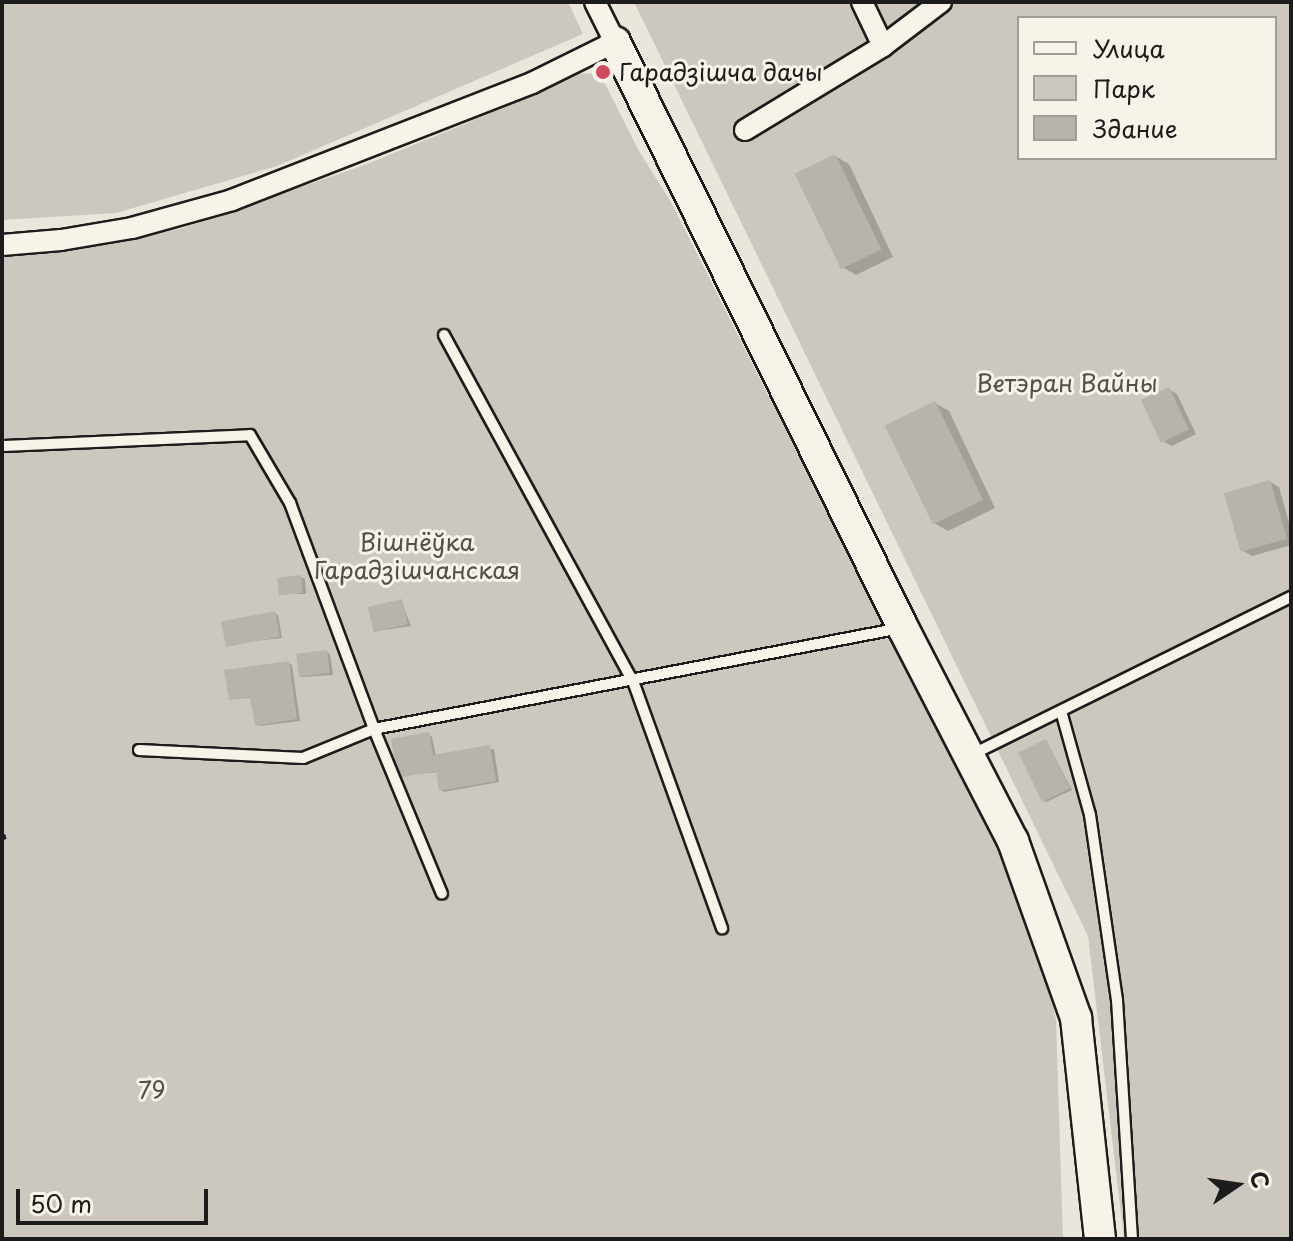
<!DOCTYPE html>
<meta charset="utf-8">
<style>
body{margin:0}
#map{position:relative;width:1293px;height:1241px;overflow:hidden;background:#eae6dc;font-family:"Playpen Sans",sans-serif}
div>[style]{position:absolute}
.green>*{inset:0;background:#ccc8c0}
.shadow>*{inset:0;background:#0003}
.building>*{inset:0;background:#b6b4ac;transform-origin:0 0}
.path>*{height:5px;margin-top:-2.5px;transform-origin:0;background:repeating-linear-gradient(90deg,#1c1c1c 0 8px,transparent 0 14px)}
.roads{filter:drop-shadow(2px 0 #1c1c1c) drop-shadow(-2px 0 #1c1c1c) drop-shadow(0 2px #1c1c1c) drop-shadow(0 -2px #1c1c1c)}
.lane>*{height:10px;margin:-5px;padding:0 5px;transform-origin:5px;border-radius:5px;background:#f7f3e8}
.street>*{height:20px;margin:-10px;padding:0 10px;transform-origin:10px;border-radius:10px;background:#f7f3e8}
.secondary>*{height:30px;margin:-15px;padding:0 15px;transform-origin:15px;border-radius:15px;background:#f7f3e8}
.dots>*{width:22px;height:22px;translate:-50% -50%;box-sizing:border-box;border:4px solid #f7f3e8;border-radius:50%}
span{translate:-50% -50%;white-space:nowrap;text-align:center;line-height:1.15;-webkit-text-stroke:6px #f7f3e8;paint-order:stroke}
.poi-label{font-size:24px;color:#1c1c1c}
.left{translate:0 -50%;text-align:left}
.park-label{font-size:24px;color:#51504d}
.frame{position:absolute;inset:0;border:4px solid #1c1c1c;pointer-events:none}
.legend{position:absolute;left:1017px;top:16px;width:260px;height:144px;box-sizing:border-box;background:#f7f3e8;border:2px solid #9f9d96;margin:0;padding:10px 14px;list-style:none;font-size:24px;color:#1c1c1c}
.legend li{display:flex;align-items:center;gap:16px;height:40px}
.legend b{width:40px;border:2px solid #9f9d96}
.north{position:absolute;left:1197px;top:1145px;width:80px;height:80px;-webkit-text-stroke:6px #f7f3e8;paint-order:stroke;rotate:77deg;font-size:22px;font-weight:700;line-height:32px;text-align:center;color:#1c1c1c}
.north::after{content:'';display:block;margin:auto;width:28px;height:36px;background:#1c1c1c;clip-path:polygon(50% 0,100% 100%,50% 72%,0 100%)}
.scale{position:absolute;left:16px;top:1189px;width:192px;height:36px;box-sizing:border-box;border:4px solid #1c1c1c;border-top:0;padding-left:10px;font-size:24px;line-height:28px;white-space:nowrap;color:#1c1c1c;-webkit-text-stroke:6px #f7f3e8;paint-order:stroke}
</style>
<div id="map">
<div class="green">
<div style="clip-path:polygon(2px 2px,568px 2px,583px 34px,277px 166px,116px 213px,2px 220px)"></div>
<div style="clip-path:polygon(evenodd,634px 2px,1291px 2px,1291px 1239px,1124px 1239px,1088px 936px,634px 2px,1019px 18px,1275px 18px,1275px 158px,1019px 158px,1019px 18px)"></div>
<div style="clip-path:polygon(564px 73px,600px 74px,639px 151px,671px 202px,1019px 893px,1041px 951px,1056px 1020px,1063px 1239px,2px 1239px,2px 254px,122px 240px,183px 228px,367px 164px,472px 121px)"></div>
</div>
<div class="shadow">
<div style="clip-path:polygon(835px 156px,849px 164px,893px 257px,856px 275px,842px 267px)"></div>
<div style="clip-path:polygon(1168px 389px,1177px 394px,1196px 434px,1172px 446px,1163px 441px)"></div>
<div style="clip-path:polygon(935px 403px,949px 411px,995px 508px,948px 531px,934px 523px)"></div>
<div style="clip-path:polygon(1270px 482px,1279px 487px,1291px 530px,1291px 545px,1252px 556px,1243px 551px)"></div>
<div style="clip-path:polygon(301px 577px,305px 579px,306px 594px,282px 594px)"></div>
<div style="clip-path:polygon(401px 601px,411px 626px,377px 631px)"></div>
<div style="clip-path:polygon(274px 613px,278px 615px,282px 638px,227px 644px)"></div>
<div style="clip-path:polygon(326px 652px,330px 654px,333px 675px,301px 677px)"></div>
<div style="clip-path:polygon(288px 663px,292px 665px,300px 721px,260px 726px,257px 724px,253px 698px,231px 699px)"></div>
<div style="clip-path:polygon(428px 734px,432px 737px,436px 756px,494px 749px,499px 782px,444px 792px,441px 790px,438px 772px,400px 776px)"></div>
<div style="clip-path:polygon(1046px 741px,1072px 790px,1046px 802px,1042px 800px)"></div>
</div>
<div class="building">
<div style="left:835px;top:154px;width:106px;height:45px;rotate:64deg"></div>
<div style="left:1169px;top:387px;width:47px;height:31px;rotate:65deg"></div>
<div style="left:935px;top:401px;width:110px;height:56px;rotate:64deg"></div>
<div style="left:1270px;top:480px;width:61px;height:48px;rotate:74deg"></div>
<div style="left:301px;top:575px;width:18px;height:24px;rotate:84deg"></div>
<div style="left:402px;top:599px;width:26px;height:35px;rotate:77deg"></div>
<div style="left:275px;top:611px;width:26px;height:55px;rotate:79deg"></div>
<div style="left:327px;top:650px;width:23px;height:31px;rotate:83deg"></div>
<div style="clip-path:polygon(289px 661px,297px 719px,255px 726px,250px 697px,229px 700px,224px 670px)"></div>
<div style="clip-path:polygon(429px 732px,433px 755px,490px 745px,496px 781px,439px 791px,436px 771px,398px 778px,391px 739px)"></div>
<div style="left:1046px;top:739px;width:55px;height:31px;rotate:64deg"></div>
</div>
<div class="path">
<div style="left:2px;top:837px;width:4px;rotate:-14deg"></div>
</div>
<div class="roads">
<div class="lane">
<div style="left:444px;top:335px;width:394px;rotate:61.4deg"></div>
<div style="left:633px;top:681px;width:263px;rotate:70.2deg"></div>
<div style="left:2px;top:446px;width:248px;rotate:-2.5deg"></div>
<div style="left:250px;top:435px;width:79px;rotate:59.5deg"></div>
<div style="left:290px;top:503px;width:241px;rotate:69.6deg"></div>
<div style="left:374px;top:729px;width:178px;rotate:67.6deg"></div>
<div style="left:1061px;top:711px;width:108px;rotate:74.4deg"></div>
<div style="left:1090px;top:815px;width:187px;rotate:81.7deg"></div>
<div style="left:1117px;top:1000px;width:239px;rotate:86.4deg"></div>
<div style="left:139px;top:750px;width:164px;rotate:2.8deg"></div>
<div style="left:303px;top:758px;width:77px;rotate:-22.2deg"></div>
<div style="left:374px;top:729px;width:537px;rotate:-10.85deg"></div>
<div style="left:973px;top:754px;width:355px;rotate:-26.3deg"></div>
</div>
<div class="street">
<div style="left:862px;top:2px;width:49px;rotate:64.5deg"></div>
<div style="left:745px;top:130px;width:162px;rotate:-31.3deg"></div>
<div style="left:883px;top:46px;width:73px;rotate:-37.2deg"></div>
<div style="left:2px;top:245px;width:59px;rotate:-4.8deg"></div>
<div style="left:61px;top:240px;width:72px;rotate:-9.6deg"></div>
<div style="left:132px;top:228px;width:104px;rotate:-15.6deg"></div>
<div style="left:232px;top:200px;width:322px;rotate:-21.3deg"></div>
<div style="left:532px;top:83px;width:93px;rotate:-26.3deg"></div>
<div style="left:615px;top:42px;width:45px;rotate:-116.6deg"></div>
</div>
<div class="secondary">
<div style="left:615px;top:42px;width:653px;rotate:63.83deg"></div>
<div style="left:903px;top:628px;width:240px;rotate:62.7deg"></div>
<div style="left:1013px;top:841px;width:188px;rotate:70.4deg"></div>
<div style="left:1076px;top:1018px;width:222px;rotate:83.8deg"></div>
</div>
</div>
<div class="dots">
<div style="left:603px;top:72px;background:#d1495b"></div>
</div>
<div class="poi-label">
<span class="left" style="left:619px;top:72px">Гарадзішча дачы</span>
</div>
<div class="park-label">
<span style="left:1067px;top:383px">Ветэран Вайны</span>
<span style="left:417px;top:556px">Вішнёўка<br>Гарадзішчанская</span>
<span style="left:152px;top:1090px">79</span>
</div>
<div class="frame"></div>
<ul class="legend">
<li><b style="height:10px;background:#f7f3e8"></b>Улица</li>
<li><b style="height:22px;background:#ccc8c0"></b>Парк</li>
<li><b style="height:22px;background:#b6b4ac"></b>Здание</li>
</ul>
<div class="north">С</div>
<div class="scale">50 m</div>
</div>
